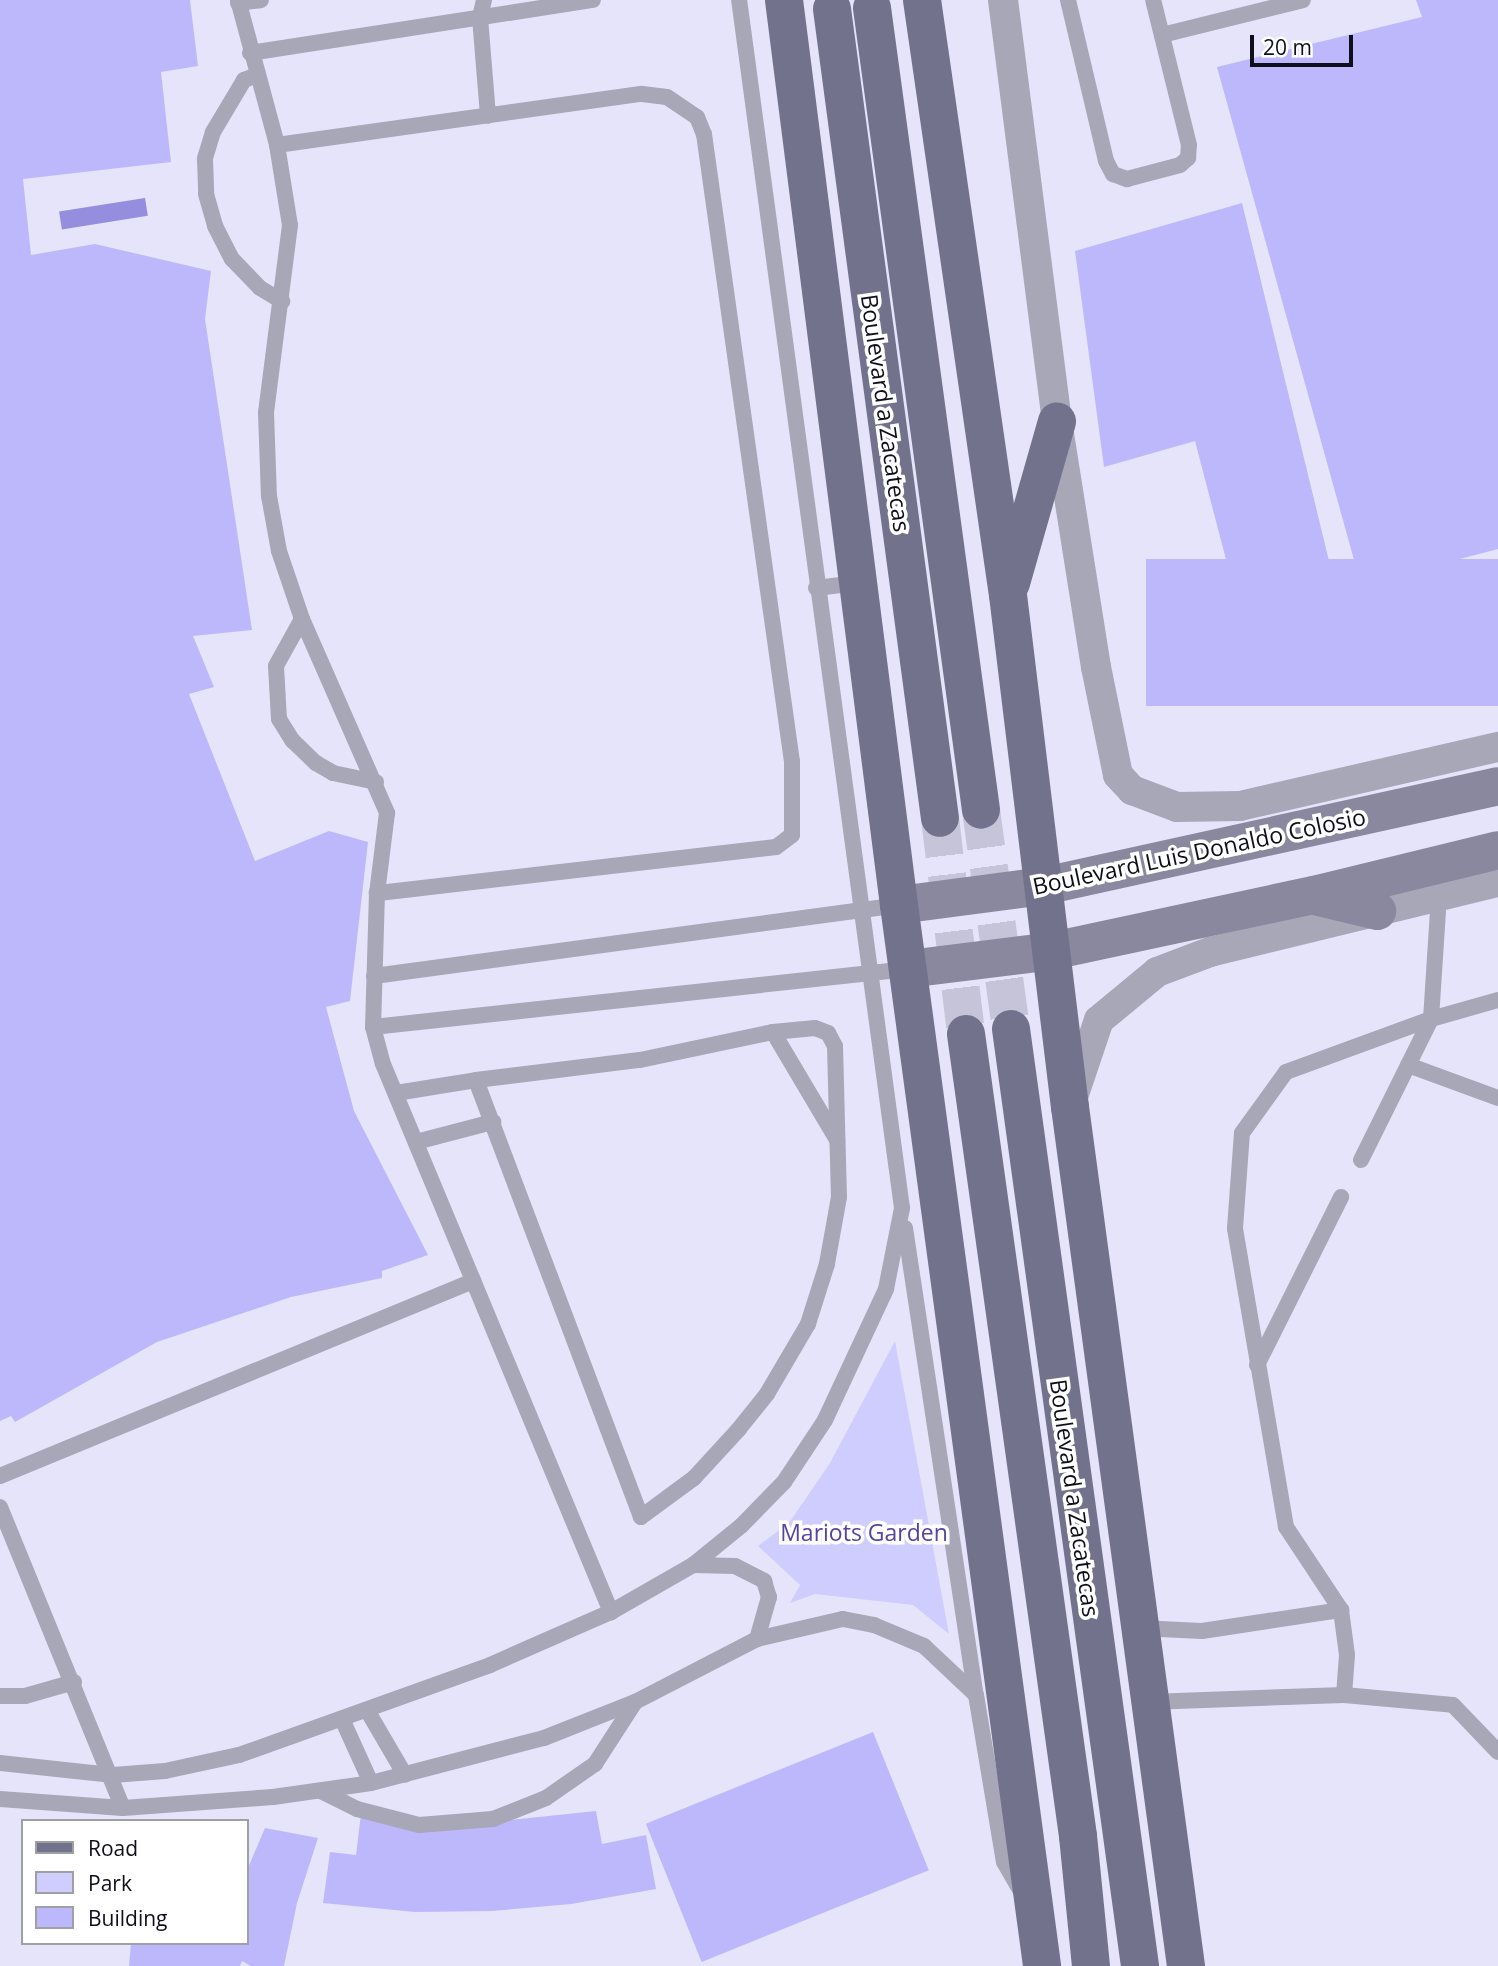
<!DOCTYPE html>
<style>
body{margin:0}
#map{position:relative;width:1498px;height:1966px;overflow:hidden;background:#e5e4fb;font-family:"Open Sans",sans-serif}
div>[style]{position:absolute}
.green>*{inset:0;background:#cfcdfe}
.water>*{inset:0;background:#958edf;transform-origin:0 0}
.building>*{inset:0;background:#bcb8fb;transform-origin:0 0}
.primary-tunnel>*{height:38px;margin-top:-19px;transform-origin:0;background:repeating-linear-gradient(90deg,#c5c4d9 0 38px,transparent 0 57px)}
.lane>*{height:16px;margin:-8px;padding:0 8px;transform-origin:8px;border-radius:8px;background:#a8a7b7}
.street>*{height:30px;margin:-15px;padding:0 15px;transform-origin:15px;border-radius:15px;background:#a8a7b7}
.secondary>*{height:38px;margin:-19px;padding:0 19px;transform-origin:19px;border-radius:19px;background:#89889f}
.primary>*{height:38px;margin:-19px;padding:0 19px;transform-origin:19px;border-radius:19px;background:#73728d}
span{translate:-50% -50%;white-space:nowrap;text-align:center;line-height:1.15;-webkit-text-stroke:7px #fff;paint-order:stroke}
.street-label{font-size:23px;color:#0f0f1b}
.park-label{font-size:23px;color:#5444a3}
.legend{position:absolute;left:21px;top:1819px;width:228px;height:126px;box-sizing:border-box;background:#fff;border:2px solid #9f9fa4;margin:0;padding:9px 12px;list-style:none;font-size:21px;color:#0f0f1b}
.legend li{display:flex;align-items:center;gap:14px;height:35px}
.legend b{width:35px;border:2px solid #9f9fa4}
.scale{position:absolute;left:1250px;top:35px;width:103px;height:32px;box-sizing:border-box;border:4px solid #0f0f1b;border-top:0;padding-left:9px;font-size:21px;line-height:24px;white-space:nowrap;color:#0f0f1b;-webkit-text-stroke:5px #fff;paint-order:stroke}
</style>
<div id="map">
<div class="green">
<div style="clip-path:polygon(895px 1341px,949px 1634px,913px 1605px,815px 1594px,790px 1603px,800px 1585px,758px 1546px,789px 1523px,830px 1463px)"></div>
</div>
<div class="water">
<div style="left:145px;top:198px;width:18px;height:87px;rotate:81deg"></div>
</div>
<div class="building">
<div style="clip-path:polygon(0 0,190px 0,198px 66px,161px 72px,171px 162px,23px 179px,31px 255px,95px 244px,211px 271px,205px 319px,252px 630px,193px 636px,214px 687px,189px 694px,255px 861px,329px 831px,368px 842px,350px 1001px,326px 1007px,354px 1111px,428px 1255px,382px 1271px,382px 1278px,291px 1297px,157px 1342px,15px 1422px,11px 1416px,0 1421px)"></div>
<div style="clip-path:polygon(1416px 0,1498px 0,1498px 549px,1361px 585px,1217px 67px,1422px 17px)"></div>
<div style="clip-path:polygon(1242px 203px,1330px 565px,1235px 594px,1195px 441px,1104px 467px,1075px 251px)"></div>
<div style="left:1498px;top:559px;width:147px;height:352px;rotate:90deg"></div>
<div style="left:873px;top:1732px;width:149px;height:245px;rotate:68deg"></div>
<div style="clip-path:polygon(596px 1811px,602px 1844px,646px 1835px,656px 1889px,571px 1904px,492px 1911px,415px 1912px,323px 1903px,330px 1852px,356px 1855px,361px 1814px,471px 1824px)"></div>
<div style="clip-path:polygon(265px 1828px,318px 1838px,297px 1903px,284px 1966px,251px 1966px,242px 1961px,240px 1966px,129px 1966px,131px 1943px,247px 1943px,247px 1870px)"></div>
</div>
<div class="primary-tunnel">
<div style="left:981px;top:810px;width:221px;rotate:82.2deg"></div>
<div style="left:940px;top:818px;width:218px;rotate:83.1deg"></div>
</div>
<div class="lane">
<div style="left:238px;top:0;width:150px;rotate:74.9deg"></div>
<div style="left:277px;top:145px;width:81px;rotate:80.8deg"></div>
<div style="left:290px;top:225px;width:189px;rotate:97.3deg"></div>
<div style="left:266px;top:412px;width:84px;rotate:88deg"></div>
<div style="left:269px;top:496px;width:56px;rotate:79.7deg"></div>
<div style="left:279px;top:551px;width:72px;rotate:71.3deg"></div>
<div style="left:302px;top:619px;width:212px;rotate:66.3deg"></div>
<div style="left:387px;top:813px;width:81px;rotate:97.1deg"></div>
<div style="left:377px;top:893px;width:134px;rotate:91.7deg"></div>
<div style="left:373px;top:1027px;width:38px;rotate:75deg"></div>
<div style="left:383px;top:1064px;width:594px;rotate:67.41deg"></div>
<div style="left:484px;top:0;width:18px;rotate:103deg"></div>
<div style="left:480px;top:18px;width:98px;rotate:85.3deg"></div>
<div style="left:1068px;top:0;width:165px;rotate:76.7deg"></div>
<div style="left:1106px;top:161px;width:15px;rotate:62deg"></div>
<div style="left:1113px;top:174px;width:15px;rotate:20deg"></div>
<div style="left:1127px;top:179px;width:55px;rotate:-14.8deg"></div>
<div style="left:1180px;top:165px;width:11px;rotate:-41deg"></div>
<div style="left:1188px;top:158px;width:13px;rotate:-86deg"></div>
<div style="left:1189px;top:145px;width:149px;rotate:-103.9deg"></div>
<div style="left:238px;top:3px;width:23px;rotate:-7deg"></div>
<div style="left:1162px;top:35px;width:145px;rotate:-13.9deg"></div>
<div style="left:250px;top:53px;width:347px;rotate:-8.8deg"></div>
<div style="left:257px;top:75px;width:14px;rotate:159deg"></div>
<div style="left:244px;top:80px;width:61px;rotate:120.8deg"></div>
<div style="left:213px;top:132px;width:28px;rotate:107deg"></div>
<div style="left:205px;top:159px;width:35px;rotate:88deg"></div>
<div style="left:206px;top:194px;width:33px;rotate:74deg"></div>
<div style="left:215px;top:226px;width:37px;rotate:63deg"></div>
<div style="left:232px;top:259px;width:40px;rotate:46deg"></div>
<div style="left:260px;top:288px;width:26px;rotate:31deg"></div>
<div style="left:277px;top:145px;width:369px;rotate:-8deg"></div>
<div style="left:642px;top:94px;width:25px;rotate:7deg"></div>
<div style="left:667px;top:97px;width:36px;rotate:34deg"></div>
<div style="left:697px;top:117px;width:18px;rotate:68deg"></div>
<div style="left:704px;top:134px;width:634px;rotate:82.02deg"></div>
<div style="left:792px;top:762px;width:73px;rotate:90deg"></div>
<div style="left:792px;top:835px;width:20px;rotate:143deg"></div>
<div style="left:776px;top:847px;width:402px;rotate:173.4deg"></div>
<div style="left:816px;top:588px;width:41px;rotate:-7deg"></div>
<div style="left:302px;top:619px;width:54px;rotate:119deg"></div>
<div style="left:276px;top:666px;width:53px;rotate:86.8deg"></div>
<div style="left:279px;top:719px;width:25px;rotate:58deg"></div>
<div style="left:292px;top:740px;width:33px;rotate:44deg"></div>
<div style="left:316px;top:763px;width:20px;rotate:30deg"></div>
<div style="left:333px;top:773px;width:44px;rotate:11.8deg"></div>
<div style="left:374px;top:976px;width:530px;rotate:-7.7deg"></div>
<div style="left:373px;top:1027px;width:538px;rotate:-6.19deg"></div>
<div style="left:773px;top:1032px;width:126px;rotate:59.3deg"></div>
<div style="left:1408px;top:1065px;width:96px;rotate:20.1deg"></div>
<div style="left:396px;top:1093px;width:81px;rotate:-9.2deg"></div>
<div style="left:476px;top:1080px;width:165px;rotate:-7deg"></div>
<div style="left:640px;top:1060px;width:136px;rotate:-11.9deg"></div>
<div style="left:773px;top:1032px;width:42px;rotate:-5.4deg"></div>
<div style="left:815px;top:1028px;width:14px;rotate:21deg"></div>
<div style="left:828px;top:1033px;width:15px;rotate:62deg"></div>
<div style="left:835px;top:1046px;width:151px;rotate:88.5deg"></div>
<div style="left:839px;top:1197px;width:68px;rotate:100.2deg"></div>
<div style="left:827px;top:1264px;width:63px;rotate:107.6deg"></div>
<div style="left:808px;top:1324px;width:81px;rotate:120.4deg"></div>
<div style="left:767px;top:1394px;width:45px;rotate:128.7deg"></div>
<div style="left:739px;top:1429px;width:67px;rotate:132.6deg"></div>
<div style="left:694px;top:1478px;width:66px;rotate:143.7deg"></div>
<div style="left:641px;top:1517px;width:467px;rotate:-110.7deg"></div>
<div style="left:416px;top:1142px;width:80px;rotate:-14.6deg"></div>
<div style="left:1361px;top:1160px;width:157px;rotate:-63.6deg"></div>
<div style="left:1431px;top:1019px;width:70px;rotate:-15.8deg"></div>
<div style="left:905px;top:1228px;width:472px;rotate:81.4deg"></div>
<div style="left:1257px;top:1365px;width:188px;rotate:-63.4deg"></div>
<div style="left:0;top:1476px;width:512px;rotate:-22.4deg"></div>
<div style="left:0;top:1507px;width:325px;rotate:67.8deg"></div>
<div style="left:693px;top:1565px;width:42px;rotate:1.4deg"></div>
<div style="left:735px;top:1566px;width:33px;rotate:27deg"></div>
<div style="left:764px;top:1581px;width:17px;rotate:73deg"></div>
<div style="left:769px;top:1597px;width:44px;rotate:105.9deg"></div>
<div style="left:1139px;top:1628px;width:63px;rotate:2.7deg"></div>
<div style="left:1202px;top:1631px;width:141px;rotate:-8.6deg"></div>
<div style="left:1344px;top:1695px;width:40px;rotate:-85.7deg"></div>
<div style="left:1347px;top:1655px;width:45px;rotate:-97.6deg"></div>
<div style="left:1341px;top:1610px;width:100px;rotate:-123.5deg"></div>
<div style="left:1286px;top:1527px;width:303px;rotate:-99.7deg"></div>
<div style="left:1235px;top:1228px;width:95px;rotate:-85.8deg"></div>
<div style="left:1242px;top:1133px;width:75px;rotate:-54.2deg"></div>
<div style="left:1286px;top:1072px;width:154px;rotate:-20.1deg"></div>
<div style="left:1431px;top:1019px;width:123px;rotate:-86.3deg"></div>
<div style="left:0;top:1696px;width:25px"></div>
<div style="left:25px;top:1696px;width:51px;rotate:-15.9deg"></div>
<div style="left:1150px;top:1702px;width:194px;rotate:-2.1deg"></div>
<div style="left:1344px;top:1695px;width:109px;rotate:5.2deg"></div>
<div style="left:1453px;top:1705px;width:65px;rotate:46.2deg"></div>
<div style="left:367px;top:1710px;width:75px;rotate:59.7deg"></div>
<div style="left:342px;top:1719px;width:70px;rotate:65.6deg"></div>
<div style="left:0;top:1763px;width:114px;rotate:6.1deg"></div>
<div style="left:113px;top:1775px;width:52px;rotate:-4.4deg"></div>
<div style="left:165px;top:1771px;width:76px;rotate:-12.2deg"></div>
<div style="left:239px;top:1755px;width:267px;rotate:-19.7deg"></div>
<div style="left:490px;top:1665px;width:132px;rotate:-23.7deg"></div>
<div style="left:611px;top:1612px;width:95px;rotate:-29.8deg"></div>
<div style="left:693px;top:1565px;width:62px;rotate:-39.1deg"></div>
<div style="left:741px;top:1526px;width:62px;rotate:-45.7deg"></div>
<div style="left:784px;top:1482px;width:74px;rotate:-56.5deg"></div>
<div style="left:825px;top:1420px;width:145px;rotate:-65deg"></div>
<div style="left:886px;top:1289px;width:83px;rotate:-78.8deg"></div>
<div style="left:902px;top:1208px;width:1219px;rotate:-97.68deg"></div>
<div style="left:321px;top:1791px;width:40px;rotate:26.6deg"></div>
<div style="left:357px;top:1809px;width:64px;rotate:14.5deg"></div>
<div style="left:419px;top:1825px;width:74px;rotate:-4.6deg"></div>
<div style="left:493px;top:1819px;width:57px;rotate:-21.6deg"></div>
<div style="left:546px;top:1798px;width:60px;rotate:-34.8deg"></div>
<div style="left:595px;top:1764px;width:74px;rotate:-57.2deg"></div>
<div style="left:0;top:1799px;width:123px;rotate:4.2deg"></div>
<div style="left:123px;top:1808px;width:150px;rotate:-4.2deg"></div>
<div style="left:273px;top:1797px;width:99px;rotate:-8.1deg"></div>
<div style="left:371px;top:1783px;width:179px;rotate:-14.6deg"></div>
<div style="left:544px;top:1738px;width:98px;rotate:-21.6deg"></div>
<div style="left:635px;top:1702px;width:137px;rotate:-27.3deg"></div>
<div style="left:757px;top:1639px;width:88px;rotate:-13.1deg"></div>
<div style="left:843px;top:1619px;width:32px;rotate:11deg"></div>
<div style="left:874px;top:1625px;width:54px;rotate:22.8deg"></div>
<div style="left:924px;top:1646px;width:71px;rotate:43.3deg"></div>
<div style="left:976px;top:1695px;width:169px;rotate:80.5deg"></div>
<div style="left:1004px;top:1862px;width:32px;rotate:60deg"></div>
</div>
<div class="street">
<div style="left:1003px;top:0;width:424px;rotate:82.7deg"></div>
<div style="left:1057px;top:421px;width:249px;rotate:81deg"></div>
<div style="left:1096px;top:667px;width:110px;rotate:78.5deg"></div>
<div style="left:1118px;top:775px;width:21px;rotate:47deg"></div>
<div style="left:1132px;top:790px;width:48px;rotate:20.7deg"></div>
<div style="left:1177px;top:807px;width:63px;rotate:-0.9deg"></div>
<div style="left:1240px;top:806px;width:265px;rotate:-12.9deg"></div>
<div style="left:1072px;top:1100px;width:84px;rotate:-71.4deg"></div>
<div style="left:1099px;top:1020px;width:75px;rotate:-39.6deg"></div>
<div style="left:1157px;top:972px;width:57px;rotate:-20.7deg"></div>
<div style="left:1210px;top:952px;width:296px;rotate:-13.7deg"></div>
</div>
<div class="secondary">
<div style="left:1319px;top:897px;width:60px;rotate:13.6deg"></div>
<div style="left:899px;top:905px;width:146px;rotate:-7.5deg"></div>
<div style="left:1044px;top:886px;width:465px;rotate:-12.4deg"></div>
<div style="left:908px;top:969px;width:145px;rotate:-7.1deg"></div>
<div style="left:1052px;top:951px;width:268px;rotate:-12.1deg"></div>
<div style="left:1314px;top:895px;width:189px;rotate:-13.7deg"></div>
</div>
<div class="primary">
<div style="left:784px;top:0;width:912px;rotate:82.76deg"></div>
<div style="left:899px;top:905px;width:1071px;rotate:82.32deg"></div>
<div style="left:922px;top:0;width:601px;rotate:81.78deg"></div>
<div style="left:1008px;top:595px;width:516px;rotate:83.1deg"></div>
<div style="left:1070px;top:1107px;width:867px;rotate:82.31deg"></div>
<div style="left:872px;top:8px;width:809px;rotate:82.26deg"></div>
<div style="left:832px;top:9px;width:816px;rotate:82.4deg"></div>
<div style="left:1011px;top:583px;width:168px;rotate:-74.1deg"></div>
<div style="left:1011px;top:1029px;width:946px;rotate:82.16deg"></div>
<div style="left:966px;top:1034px;width:810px;rotate:82.05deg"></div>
<div style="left:1078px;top:1836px;width:131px;rotate:84.3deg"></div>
</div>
<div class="street-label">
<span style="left:886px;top:413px;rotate:82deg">Boulevard a Zacatecas</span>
<span style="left:1199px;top:851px;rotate:-12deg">Boulevard Luis Donaldo Colosio</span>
<span style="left:1075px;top:1498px;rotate:82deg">Boulevard a Zacatecas</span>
</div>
<div class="park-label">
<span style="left:864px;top:1532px">Mariots Garden</span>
</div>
<ul class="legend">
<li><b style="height:9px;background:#73728d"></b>Road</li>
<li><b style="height:19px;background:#cfcdfe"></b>Park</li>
<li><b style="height:19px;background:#bcb8fb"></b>Building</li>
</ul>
<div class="scale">20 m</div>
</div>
